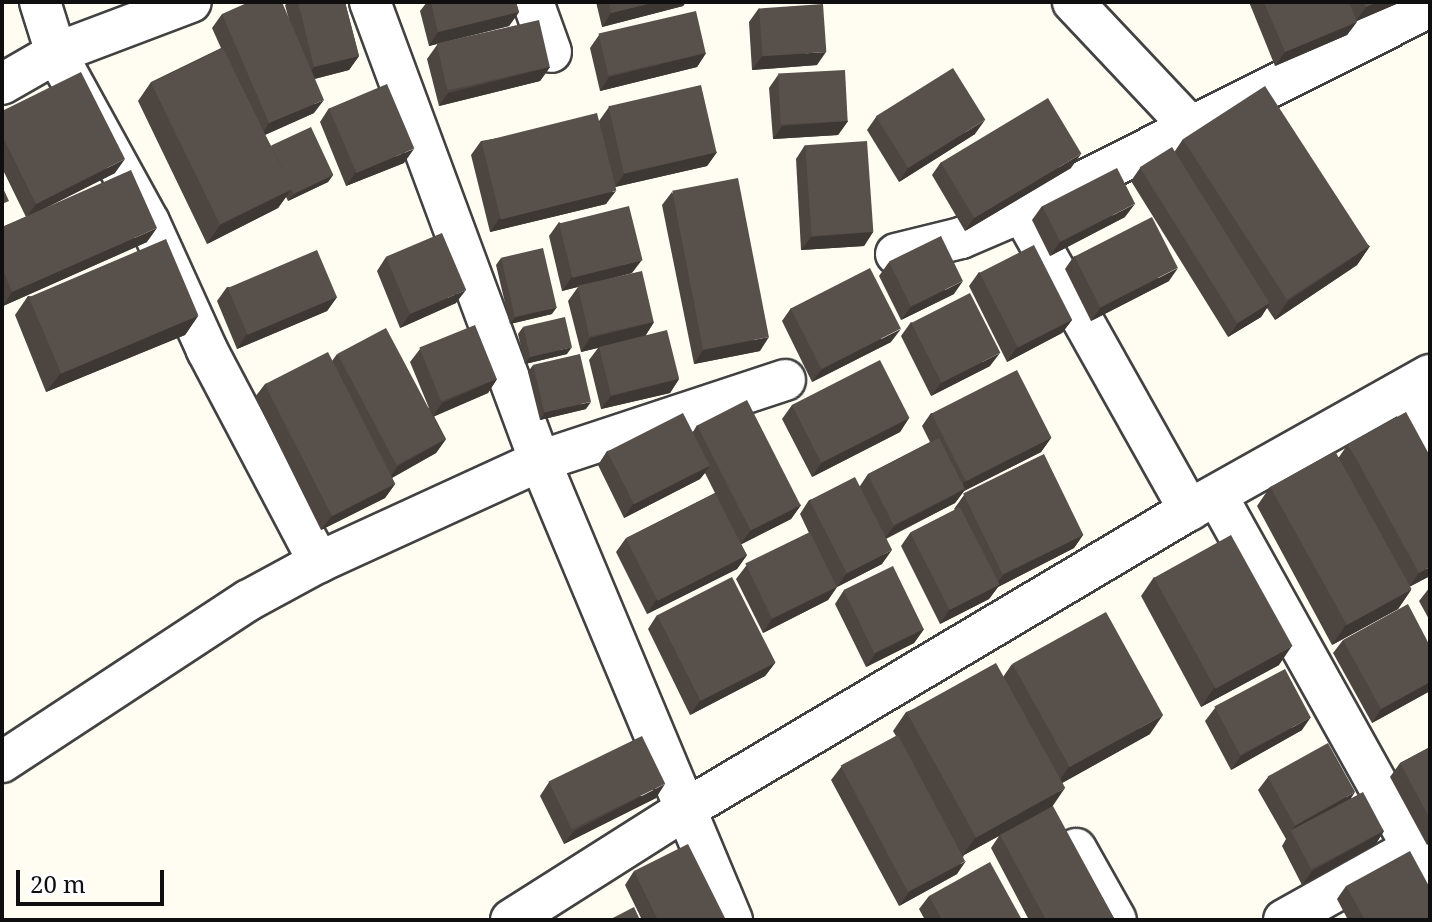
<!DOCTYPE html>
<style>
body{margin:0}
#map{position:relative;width:1432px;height:922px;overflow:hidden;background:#fffcf1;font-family:"Noto Serif",serif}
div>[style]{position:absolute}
.roads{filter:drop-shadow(2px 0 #424242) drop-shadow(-2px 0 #424242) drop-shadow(0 2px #424242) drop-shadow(0 -2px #424242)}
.minor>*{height:40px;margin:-20px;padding:0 20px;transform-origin:20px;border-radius:20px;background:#fff}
.wall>*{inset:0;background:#4c4540}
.shaded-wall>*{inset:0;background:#3e3834}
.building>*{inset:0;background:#58504b;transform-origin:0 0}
span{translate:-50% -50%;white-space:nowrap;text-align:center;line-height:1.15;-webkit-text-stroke:8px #fff;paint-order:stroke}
.frame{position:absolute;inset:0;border:4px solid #0f0f0f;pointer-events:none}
.scale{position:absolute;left:16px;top:870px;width:148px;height:36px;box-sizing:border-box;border:4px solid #0f0f0f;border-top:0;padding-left:10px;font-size:24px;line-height:28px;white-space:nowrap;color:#0f0f0f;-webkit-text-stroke:6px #fff;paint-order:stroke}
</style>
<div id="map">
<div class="roads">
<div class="minor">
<div style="left:40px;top:2px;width:53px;rotate:72.6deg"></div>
<div style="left:56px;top:53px;width:193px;rotate:61.2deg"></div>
<div style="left:149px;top:222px;width:141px;rotate:65.6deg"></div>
<div style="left:207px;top:350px;width:240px;rotate:62.2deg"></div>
<div style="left:370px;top:2px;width:489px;rotate:69.7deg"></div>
<div style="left:540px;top:461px;width:498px;rotate:67.3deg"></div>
<div style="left:533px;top:2px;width:53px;rotate:70.2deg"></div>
<div style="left:1073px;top:2px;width:172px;rotate:46.7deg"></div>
<div style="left:2px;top:84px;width:62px;rotate:-29.9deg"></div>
<div style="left:56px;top:53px;width:144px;rotate:-20.7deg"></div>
<div style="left:1022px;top:212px;width:342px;rotate:60.7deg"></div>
<div style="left:896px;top:254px;width:67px;rotate:-13.8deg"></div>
<div style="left:961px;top:238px;width:66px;rotate:-23.1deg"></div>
<div style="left:1022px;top:212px;width:457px;rotate:-26.7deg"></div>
<div style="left:1405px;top:390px;width:50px;rotate:59.8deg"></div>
<div style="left:1217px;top:496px;width:438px;rotate:60.9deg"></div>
<div style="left:2px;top:762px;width:295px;rotate:-33.3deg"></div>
<div style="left:249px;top:600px;width:80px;rotate:-28.5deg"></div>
<div style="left:319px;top:562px;width:243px;rotate:-24.6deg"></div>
<div style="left:540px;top:461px;width:258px;rotate:-18.3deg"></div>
<div style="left:1076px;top:849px;width:81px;rotate:60.6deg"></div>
<div style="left:511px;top:920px;width:207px;rotate:-32.4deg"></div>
<div style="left:686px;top:809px;width:585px;rotate:-30.73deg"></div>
<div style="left:1189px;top:510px;width:276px;rotate:-29.3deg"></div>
<div style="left:1284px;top:920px;width:148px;rotate:-29.2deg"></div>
</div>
</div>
<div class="wall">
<div style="clip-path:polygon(288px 2px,345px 2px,359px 56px,349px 70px,315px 79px,314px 113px,265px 135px,271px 146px,333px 175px,328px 182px,288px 201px,286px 197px,278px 208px,207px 244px,138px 101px,151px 82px,221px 48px,212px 28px,222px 14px,289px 20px,285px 5px)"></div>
<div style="clip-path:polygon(427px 2px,516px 2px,519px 12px,509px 26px,429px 46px,420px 11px)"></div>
<div style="clip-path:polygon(596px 2px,686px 2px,683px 6px,602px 27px)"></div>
<div style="clip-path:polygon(1249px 2px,1401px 2px,1357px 21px,1347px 35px,1275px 66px)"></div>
<div style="clip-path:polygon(759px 8px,817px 65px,752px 70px,749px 22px)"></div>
<div style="clip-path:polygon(599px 35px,706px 53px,697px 67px,600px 91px,590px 48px)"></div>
<div style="clip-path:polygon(437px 45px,550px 67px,540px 81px,439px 106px,427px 59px)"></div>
<div style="clip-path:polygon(778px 75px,848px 121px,838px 135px,773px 139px,769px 88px)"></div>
<div style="clip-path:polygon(609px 107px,717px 152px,707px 166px,615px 187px,606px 204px,490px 232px,471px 155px,481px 141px,599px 121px)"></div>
<div style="clip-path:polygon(329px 108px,404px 163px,346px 186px,320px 122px)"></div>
<div style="clip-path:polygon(2px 111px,115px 173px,43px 209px,147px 242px,3px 306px,2px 227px,26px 217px,2px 168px)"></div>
<div style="clip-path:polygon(876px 117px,975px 134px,899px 182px,867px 130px)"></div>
<div style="clip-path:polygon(1183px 139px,1370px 246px,1357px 265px,1275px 320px,1267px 308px,1261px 317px,1228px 337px,1131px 181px,1140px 168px,1175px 151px)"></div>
<div style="clip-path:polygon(805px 145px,873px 232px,864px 246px,801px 250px,796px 159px)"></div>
<div style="clip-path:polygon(941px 162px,1071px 168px,965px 231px,932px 175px)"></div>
<div style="clip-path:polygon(672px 192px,760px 351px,694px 364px,662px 205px)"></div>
<div style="clip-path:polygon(1042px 206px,1125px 217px,1050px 256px,1032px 220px)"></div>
<div style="clip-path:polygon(559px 222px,632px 273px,562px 291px,549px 236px)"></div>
<div style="clip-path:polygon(1074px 256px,1169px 281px,1091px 321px,1065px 269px)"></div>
<div style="clip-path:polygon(386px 257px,456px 303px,400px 328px,377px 271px)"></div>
<div style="clip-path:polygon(501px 258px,552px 314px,510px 324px,496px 265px)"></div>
<div style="clip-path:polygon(889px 262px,954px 294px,901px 320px,879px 276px)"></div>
<div style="clip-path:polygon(979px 272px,1072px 320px,1062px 333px,1007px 362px,969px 286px)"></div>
<div style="clip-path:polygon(227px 287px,337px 297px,327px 311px,237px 349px,217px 301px)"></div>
<div style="clip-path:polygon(578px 287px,654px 322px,646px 335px,679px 379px,670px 393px,601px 409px,589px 360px,598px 348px,581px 352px,568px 301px)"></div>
<div style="clip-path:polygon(28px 296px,198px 316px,185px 335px,46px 392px,15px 315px)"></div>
<div style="clip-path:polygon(791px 308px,891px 342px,812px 382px,782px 321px)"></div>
<div style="clip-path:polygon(911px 322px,990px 366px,931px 396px,901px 336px)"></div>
<div style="clip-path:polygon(523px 327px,567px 354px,525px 364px,518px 334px)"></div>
<div style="clip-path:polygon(420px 349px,497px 379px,488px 393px,434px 416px,446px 439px,436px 453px,392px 478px,395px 484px,385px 498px,321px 530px,255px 397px,265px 384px,332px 361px,337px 354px,429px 408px,410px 362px)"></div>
<div style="clip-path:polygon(533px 365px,586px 409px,540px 420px,528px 372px)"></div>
<div style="clip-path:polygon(792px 405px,909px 418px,900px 432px,812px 477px,782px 419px)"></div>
<div style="clip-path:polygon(931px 413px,1051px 438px,1041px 452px,964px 491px,955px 503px,886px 539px,882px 564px,837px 587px,828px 600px,763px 633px,736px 579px,746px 566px,809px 533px,800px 514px,809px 500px,860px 486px,868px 474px,930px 442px,922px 426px)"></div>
<div style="clip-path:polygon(697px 425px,801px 505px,791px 519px,741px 544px,747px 555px,737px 569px,647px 614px,616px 552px,626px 538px,715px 493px,705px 473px,700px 479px,624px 518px,598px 465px,607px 451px,693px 432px)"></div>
<div style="clip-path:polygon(1348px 444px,1430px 576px,1409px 587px,1411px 590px,1398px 609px,1332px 645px,1257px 506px,1270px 487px,1339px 457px)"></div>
<div style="clip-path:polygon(964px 495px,1083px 535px,1074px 548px,998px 587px,989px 599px,940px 624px,901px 546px,910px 533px,955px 510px,954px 509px)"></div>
<div style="clip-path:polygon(1154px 577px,1279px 665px,1201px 707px,1141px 596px)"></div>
<div style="clip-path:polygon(1430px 587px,1430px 621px,1419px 601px)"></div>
<div style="clip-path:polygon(844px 590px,924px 629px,914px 643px,866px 667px,835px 604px)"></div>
<div style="clip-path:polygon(657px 615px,775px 663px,765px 676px,690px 715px,648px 629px)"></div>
<div style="clip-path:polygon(1343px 640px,1430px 646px,1430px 691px,1372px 723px,1333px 653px)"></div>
<div style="clip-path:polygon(1012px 664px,1150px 734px,1062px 783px,1052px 807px,1115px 920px,1029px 920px,991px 848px,999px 836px,964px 855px,957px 874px,899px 906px,831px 780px,841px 767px,896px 736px,893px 731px,906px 712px,1003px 677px)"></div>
<div style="clip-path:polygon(1215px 708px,1302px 730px,1231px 770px,1205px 721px)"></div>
<div style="clip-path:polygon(1430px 747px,1430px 843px,1427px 845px,1390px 777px,1400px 763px)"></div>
<div style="clip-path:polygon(1268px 777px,1351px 798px,1384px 831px,1375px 845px,1302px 885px,1282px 846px,1286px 839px,1258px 790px)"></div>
<div style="clip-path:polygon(549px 782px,656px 798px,564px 844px,540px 796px)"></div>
<div style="clip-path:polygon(634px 871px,726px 920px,642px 920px,625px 885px)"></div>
<div style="clip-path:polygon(1346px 886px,1430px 920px,1348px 920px,1337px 899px)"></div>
<div style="clip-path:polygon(929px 896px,1022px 920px,925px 920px,919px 909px)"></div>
</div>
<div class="shaded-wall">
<div style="clip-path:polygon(656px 2px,686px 2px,683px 6px,602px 27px,611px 13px)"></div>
<div style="clip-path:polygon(1378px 2px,1401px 2px,1356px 21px,1366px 7px)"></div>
<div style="clip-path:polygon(519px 12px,509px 26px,429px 46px,438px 32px)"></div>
<div style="clip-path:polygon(1357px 22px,1347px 35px,1275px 66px,1285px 52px)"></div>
<div style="clip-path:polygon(826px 52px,817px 65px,752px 70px,762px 56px)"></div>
<div style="clip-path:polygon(706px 53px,697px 67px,600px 91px,609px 77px)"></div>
<div style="clip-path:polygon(359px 56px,349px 70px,305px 81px,314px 67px)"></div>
<div style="clip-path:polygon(550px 67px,540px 81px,439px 106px,448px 93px)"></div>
<div style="clip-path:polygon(324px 100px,314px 113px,260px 137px,269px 123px)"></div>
<div style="clip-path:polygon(985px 120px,975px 134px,899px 182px,908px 168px)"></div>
<div style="clip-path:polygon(848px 121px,838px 135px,773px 139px,782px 126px)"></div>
<div style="clip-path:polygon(414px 149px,404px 163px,346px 186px,356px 172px)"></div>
<div style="clip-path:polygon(717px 152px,707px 166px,615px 187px,624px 174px)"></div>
<div style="clip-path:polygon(1081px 154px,1071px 168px,965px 231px,974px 218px)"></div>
<div style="clip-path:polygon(125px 159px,115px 173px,26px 218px,36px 204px)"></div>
<div style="clip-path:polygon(333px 175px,328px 182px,288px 201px,294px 194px)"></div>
<div style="clip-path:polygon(291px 190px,278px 208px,207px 244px,220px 225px)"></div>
<div style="clip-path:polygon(616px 191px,606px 204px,490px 232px,500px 218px)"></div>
<div style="clip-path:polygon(1135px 204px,1125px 217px,1050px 256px,1060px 242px)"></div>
<div style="clip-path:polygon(157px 228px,147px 242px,3px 306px,12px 292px)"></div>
<div style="clip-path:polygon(873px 232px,864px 246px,801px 250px,811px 237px)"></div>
<div style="clip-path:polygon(1370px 246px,1357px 265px,1275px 320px,1288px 301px)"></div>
<div style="clip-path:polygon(642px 260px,632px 273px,562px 291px,572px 277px)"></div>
<div style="clip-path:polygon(1178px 268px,1169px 281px,1091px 321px,1100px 308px)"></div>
<div style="clip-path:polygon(963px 281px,954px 294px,901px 320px,911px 307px)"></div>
<div style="clip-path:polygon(466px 290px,456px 303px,400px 328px,410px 314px)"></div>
<div style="clip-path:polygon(337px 297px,327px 311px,237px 349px,246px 335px)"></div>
<div style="clip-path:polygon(1270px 303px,1261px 317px,1228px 337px,1238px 323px)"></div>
<div style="clip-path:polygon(557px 307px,552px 314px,510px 324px,516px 317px)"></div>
<div style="clip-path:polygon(198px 316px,185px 335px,46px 392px,60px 374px)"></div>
<div style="clip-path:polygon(1072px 320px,1062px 333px,1007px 362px,1016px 348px)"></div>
<div style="clip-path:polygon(654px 322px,645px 336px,581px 352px,590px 338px)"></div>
<div style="clip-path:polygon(901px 329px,891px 342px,812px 382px,822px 369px)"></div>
<div style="clip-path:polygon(769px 337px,760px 351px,694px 364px,703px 350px)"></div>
<div style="clip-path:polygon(572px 347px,567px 354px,525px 364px,530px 357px)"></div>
<div style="clip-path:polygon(1000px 353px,990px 366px,931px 396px,941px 383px)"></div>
<div style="clip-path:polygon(497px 379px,488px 393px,433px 417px,442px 403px)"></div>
<div style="clip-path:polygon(679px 379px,670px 393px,601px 409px,611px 396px)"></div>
<div style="clip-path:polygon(591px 402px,586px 409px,540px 420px,545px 412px)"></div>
<div style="clip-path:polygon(909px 418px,900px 432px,812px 477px,821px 463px)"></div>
<div style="clip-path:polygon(1051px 438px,1041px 452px,964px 491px,955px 503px,884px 539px,894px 526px,956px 494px,965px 481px)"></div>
<div style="clip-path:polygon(446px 439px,436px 453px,388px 480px,398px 466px)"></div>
<div style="clip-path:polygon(710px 466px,700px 479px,624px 518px,633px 504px)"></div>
<div style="clip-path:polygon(395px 484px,385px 498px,321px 530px,331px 517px)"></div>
<div style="clip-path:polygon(801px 505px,791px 519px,740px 545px,750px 531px)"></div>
<div style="clip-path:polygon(1083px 535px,1074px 548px,998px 587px,989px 599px,940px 624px,949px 610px,995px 587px,1003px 575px)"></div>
<div style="clip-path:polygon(892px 550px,882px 564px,837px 587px,828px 600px,763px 633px,772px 619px,837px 587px,846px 574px)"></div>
<div style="clip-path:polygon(747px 555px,737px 569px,647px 614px,656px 600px)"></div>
<div style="clip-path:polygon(1430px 567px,1430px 576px,1409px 587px,1419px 573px)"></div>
<div style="clip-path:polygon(1411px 590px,1398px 609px,1332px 645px,1345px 626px)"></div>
<div style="clip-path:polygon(924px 629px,914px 643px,866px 667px,876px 653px)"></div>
<div style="clip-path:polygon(1292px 646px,1279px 665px,1201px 707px,1214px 688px)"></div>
<div style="clip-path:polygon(775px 663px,765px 676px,690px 715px,700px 701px)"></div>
<div style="clip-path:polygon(1430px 682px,1430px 691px,1372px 723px,1381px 709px)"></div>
<div style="clip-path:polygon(1163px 715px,1150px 734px,1055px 787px,1068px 768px)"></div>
<div style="clip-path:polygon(1311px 717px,1302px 730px,1231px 770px,1241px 756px)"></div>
<div style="clip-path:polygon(665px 784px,656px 798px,564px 844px,574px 831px)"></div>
<div style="clip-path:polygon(1065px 788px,1052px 807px,962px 856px,975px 838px)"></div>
<div style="clip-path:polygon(1355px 792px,1346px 806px,1291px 832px,1285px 840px,1295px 826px)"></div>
<div style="clip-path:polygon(1384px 831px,1375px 845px,1302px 885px,1312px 871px)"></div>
<div style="clip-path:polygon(966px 861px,957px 874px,899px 906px,909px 892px)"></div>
</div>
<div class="building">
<div style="clip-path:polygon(249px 2px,282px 2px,324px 100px,269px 123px,222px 14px)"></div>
<div style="clip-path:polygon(298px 2px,345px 2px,359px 56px,314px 67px)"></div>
<div style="clip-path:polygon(431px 2px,516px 2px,519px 12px,438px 32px)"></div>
<div style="clip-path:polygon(609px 2px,656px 2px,611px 13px)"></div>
<div style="clip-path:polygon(1264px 2px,1349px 2px,1357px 22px,1285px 52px)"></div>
<div style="clip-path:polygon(1363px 2px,1378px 2px,1366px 7px)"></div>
<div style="left:823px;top:4px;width:48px;height:64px;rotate:86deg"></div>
<div style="left:696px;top:11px;width:43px;height:100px;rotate:77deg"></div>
<div style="left:539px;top:20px;width:48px;height:105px;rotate:77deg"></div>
<div style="left:223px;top:48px;width:157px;height:80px;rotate:64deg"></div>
<div style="left:953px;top:68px;width:61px;height:91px;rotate:58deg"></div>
<div style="left:845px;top:70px;width:51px;height:67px;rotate:87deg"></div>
<div style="clip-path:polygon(81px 72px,125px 159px,36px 204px,2px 135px,2px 111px)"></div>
<div style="left:387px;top:84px;width:70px;height:63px;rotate:67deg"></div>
<div style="left:701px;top:85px;width:69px;height:95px;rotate:77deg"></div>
<div style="left:1265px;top:86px;width:191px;height:98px;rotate:57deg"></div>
<div style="left:1048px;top:98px;width:65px;height:125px;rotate:59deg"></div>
<div style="left:597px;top:113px;width:80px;height:119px;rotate:76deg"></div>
<div style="left:311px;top:127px;width:53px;height:44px;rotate:65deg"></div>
<div style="left:867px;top:141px;width:91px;height:62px;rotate:86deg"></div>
<div style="left:1172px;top:147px;width:184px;height:38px;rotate:58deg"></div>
<div style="left:1117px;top:168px;width:40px;height:84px;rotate:63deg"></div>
<div style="clip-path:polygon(131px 170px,157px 228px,12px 292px,2px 268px,2px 227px)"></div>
<div style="left:738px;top:178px;width:162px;height:67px;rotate:79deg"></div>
<div style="clip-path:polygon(2px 186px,9px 201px,2px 204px)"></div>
<div style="left:629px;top:206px;width:56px;height:72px;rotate:76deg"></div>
<div style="left:1152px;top:217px;width:57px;height:87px;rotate:63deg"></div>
<div style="left:442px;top:233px;width:62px;height:61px;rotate:67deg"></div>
<div style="left:941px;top:236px;width:50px;height:58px;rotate:64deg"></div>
<div style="left:166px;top:239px;width:83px;height:149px;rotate:67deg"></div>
<div style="left:1034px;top:245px;width:84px;height:61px;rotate:63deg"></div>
<div style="left:543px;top:248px;width:61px;height:43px;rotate:77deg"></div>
<div style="left:317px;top:250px;width:51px;height:97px;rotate:67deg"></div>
<div style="left:870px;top:268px;width:68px;height:89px;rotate:63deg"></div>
<div style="left:642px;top:271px;width:52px;height:66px;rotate:77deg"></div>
<div style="left:970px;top:293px;width:67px;height:66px;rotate:63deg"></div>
<div style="left:565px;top:317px;width:31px;height:43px;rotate:77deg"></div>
<div style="left:475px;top:325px;width:58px;height:60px;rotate:68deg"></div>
<div style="left:386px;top:328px;width:126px;height:55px;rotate:62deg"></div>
<div style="left:667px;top:330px;width:50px;height:70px;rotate:76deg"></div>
<div style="left:328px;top:352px;width:148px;height:71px;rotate:63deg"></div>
<div style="left:580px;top:354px;width:49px;height:48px;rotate:77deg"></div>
<div style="left:880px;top:360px;width:65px;height:99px;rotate:63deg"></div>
<div style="left:1017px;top:370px;width:76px;height:96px;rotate:63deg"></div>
<div style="left:747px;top:400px;width:118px;height:56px;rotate:63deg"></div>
<div style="clip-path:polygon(1406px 412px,1430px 456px,1430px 567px,1419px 573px,1348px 444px)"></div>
<div style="left:683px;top:413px;width:59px;height:85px;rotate:63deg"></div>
<div style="left:939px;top:438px;width:57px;height:80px;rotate:63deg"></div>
<div style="left:1335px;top:451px;width:158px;height:74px;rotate:61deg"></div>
<div style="left:1044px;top:454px;width:90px;height:90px;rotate:64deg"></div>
<div style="left:855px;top:477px;width:82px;height:51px;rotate:63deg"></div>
<div style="left:715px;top:493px;width:70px;height:100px;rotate:63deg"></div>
<div style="left:960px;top:507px;width:87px;height:56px;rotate:63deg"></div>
<div style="left:810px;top:532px;width:61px;height:72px;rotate:64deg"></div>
<div style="left:1231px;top:535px;width:127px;height:88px;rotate:61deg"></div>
<div style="left:893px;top:566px;width:70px;height:55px;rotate:64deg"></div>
<div style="left:732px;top:577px;width:96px;height:84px;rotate:63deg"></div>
<div style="clip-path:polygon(1408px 604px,1430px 646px,1430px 682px,1381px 709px,1343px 640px)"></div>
<div style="left:1106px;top:612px;width:118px;height:107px;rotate:61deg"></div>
<div style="left:996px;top:663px;width:143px;height:102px;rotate:61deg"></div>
<div style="left:1285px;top:669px;width:55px;height:80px;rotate:62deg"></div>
<div style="left:898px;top:735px;width:143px;height:65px;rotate:62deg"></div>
<div style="left:642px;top:736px;width:53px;height:104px;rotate:64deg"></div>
<div style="left:1328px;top:743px;width:56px;height:69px;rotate:61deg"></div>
<div style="clip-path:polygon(1430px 747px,1430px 819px,1400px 763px)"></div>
<div style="left:1363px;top:792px;width:44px;height:82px;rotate:62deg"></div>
<div style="clip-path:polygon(1053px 806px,1115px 920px,1046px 920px,1000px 835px)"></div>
<div style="clip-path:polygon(688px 844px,726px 920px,658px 920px,634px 871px)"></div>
<div style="clip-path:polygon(1410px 851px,1430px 888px,1430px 920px,1365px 920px,1346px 886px)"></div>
<div style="clip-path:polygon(990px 862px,1022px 920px,942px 920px,929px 896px)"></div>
<div style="clip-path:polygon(634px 907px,640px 920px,609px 920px)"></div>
</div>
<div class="frame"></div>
<div class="scale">20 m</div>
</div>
